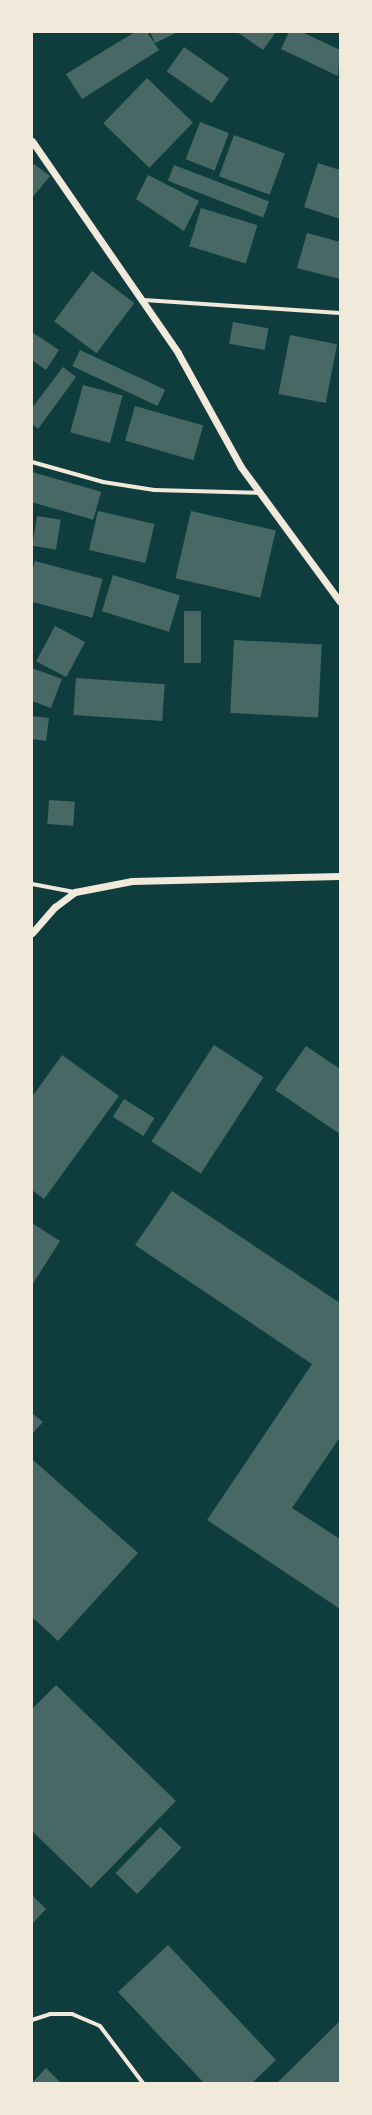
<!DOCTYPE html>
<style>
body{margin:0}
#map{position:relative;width:372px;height:2115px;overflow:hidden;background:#0f3d3e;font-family:"Alegreya Sans",sans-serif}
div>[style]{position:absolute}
.building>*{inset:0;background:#486865;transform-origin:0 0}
.minor>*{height:4px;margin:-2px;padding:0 2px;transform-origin:2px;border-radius:2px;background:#f1e9da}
.tertiary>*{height:7px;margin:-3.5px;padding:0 3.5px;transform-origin:3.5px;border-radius:3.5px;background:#f1e9da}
span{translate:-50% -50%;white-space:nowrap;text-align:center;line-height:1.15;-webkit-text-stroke:4px #f1e9da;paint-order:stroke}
.frame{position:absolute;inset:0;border:33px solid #f1e9da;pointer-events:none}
</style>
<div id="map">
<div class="building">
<div style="clip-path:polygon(135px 32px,147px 32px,159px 50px,82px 99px,66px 74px)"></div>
<div style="clip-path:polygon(150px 32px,178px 32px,155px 43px)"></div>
<div style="clip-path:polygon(237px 32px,276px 32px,263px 50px)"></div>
<div style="clip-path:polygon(289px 32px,302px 32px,340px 50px,338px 76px,281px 49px)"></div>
<div style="left:184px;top:47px;width:55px;height:30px;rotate:35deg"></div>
<div style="left:147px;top:78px;width:64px;height:63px;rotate:44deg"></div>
<div style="left:200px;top:122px;width:31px;height:40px;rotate:21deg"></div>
<div style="left:234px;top:135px;width:54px;height:44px;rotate:20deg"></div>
<div style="clip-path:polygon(318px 163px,340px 170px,340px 219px,304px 207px)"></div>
<div style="clip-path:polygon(34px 164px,50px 176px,32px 198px,32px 167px)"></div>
<div style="left:174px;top:165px;width:102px;height:17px;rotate:21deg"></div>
<div style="clip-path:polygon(148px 175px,199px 201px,184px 231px,136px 199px)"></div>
<div style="left:201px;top:208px;width:59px;height:40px;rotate:17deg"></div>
<div style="clip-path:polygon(307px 233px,340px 242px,340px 279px,297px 268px)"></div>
<div style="left:92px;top:271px;width:53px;height:63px;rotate:37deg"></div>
<div style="left:233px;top:322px;width:36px;height:22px;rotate:10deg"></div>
<div style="clip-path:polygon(32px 332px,59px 350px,46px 370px,32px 360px)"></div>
<div style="left:290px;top:335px;width:48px;height:60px;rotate:11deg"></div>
<div style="left:80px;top:350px;width:94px;height:18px;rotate:25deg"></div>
<div style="clip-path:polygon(63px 367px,76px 377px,38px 429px,32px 424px,32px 408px)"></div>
<div style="left:83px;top:385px;width:41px;height:49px;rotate:15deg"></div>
<div style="left:135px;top:406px;width:71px;height:36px;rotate:16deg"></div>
<div style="left:32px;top:472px;width:72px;height:29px;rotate:16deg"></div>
<div style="left:98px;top:511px;width:58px;height:40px;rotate:13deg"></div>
<div style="left:191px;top:511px;width:87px;height:69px;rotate:13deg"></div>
<div style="left:37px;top:516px;width:24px;height:30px;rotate:9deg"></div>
<div style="left:35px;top:561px;width:70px;height:40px;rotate:15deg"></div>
<div style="left:113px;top:575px;width:70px;height:38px;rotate:17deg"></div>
<div style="left:184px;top:611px;width:17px;height:52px"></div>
<div style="left:55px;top:626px;width:34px;height:40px;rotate:28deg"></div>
<div style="left:234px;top:640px;width:88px;height:73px;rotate:3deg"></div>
<div style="clip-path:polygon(32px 668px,62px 679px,51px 708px,32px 701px)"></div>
<div style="left:76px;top:678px;width:89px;height:37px;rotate:4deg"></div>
<div style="clip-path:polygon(32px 716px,49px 718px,46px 741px,32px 739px)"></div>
<div style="left:49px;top:800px;width:26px;height:24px;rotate:4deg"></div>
<div style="left:214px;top:1045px;width:59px;height:115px;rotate:33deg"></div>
<div style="clip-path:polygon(306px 1046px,340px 1069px,340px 1134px,275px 1090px)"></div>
<div style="clip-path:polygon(62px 1055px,119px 1096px,44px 1199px,32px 1190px,32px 1097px)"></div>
<div style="left:124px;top:1099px;width:36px;height:21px;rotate:32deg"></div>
<div style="clip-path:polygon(172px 1191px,340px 1303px,340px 1437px,292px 1508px,340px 1539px,340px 1609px,207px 1520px,312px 1364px,135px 1245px)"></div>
<div style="clip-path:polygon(32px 1223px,60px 1241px,32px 1285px)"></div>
<div style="clip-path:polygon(32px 1413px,43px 1422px,32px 1434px)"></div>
<div style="clip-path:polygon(32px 1459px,138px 1553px,58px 1641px,32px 1617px)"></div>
<div style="clip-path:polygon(56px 1685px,176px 1801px,91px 1888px,32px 1831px,32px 1709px)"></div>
<div style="left:160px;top:1827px;width:30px;height:64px;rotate:44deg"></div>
<div style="clip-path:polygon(32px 1895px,46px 1909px,32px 1924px)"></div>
<div style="clip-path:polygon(168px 1945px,276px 2060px,252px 2083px,204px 2083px,118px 1992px)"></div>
<div style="clip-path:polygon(340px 2021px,340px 2083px,277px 2083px)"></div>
<div style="clip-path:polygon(46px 2068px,61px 2083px,32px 2083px)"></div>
</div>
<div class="minor">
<div style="left:144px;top:300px;width:196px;rotate:3.8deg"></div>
<div style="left:32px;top:462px;width:74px;rotate:15.7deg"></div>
<div style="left:103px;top:482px;width:52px;rotate:8.9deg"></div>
<div style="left:154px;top:490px;width:105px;rotate:1.6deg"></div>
<div style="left:32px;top:884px;width:43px;rotate:10.8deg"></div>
<div style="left:32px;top:2020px;width:19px;rotate:-18deg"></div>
<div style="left:50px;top:2014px;width:22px"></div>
<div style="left:72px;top:2014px;width:30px;rotate:23deg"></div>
<div style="left:100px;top:2026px;width:71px;rotate:53deg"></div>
</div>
<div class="tertiary">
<div style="left:32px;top:141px;width:257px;rotate:55.4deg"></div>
<div style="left:178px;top:353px;width:130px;rotate:61.1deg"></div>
<div style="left:241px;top:467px;width:167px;rotate:53.7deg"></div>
<div style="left:32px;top:933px;width:35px;rotate:-49deg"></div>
<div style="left:55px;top:907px;width:25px;rotate:-37deg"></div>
<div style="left:75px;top:892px;width:58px;rotate:-10.9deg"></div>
<div style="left:132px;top:881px;width:208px;rotate:-1.4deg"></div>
</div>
<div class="frame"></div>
</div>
